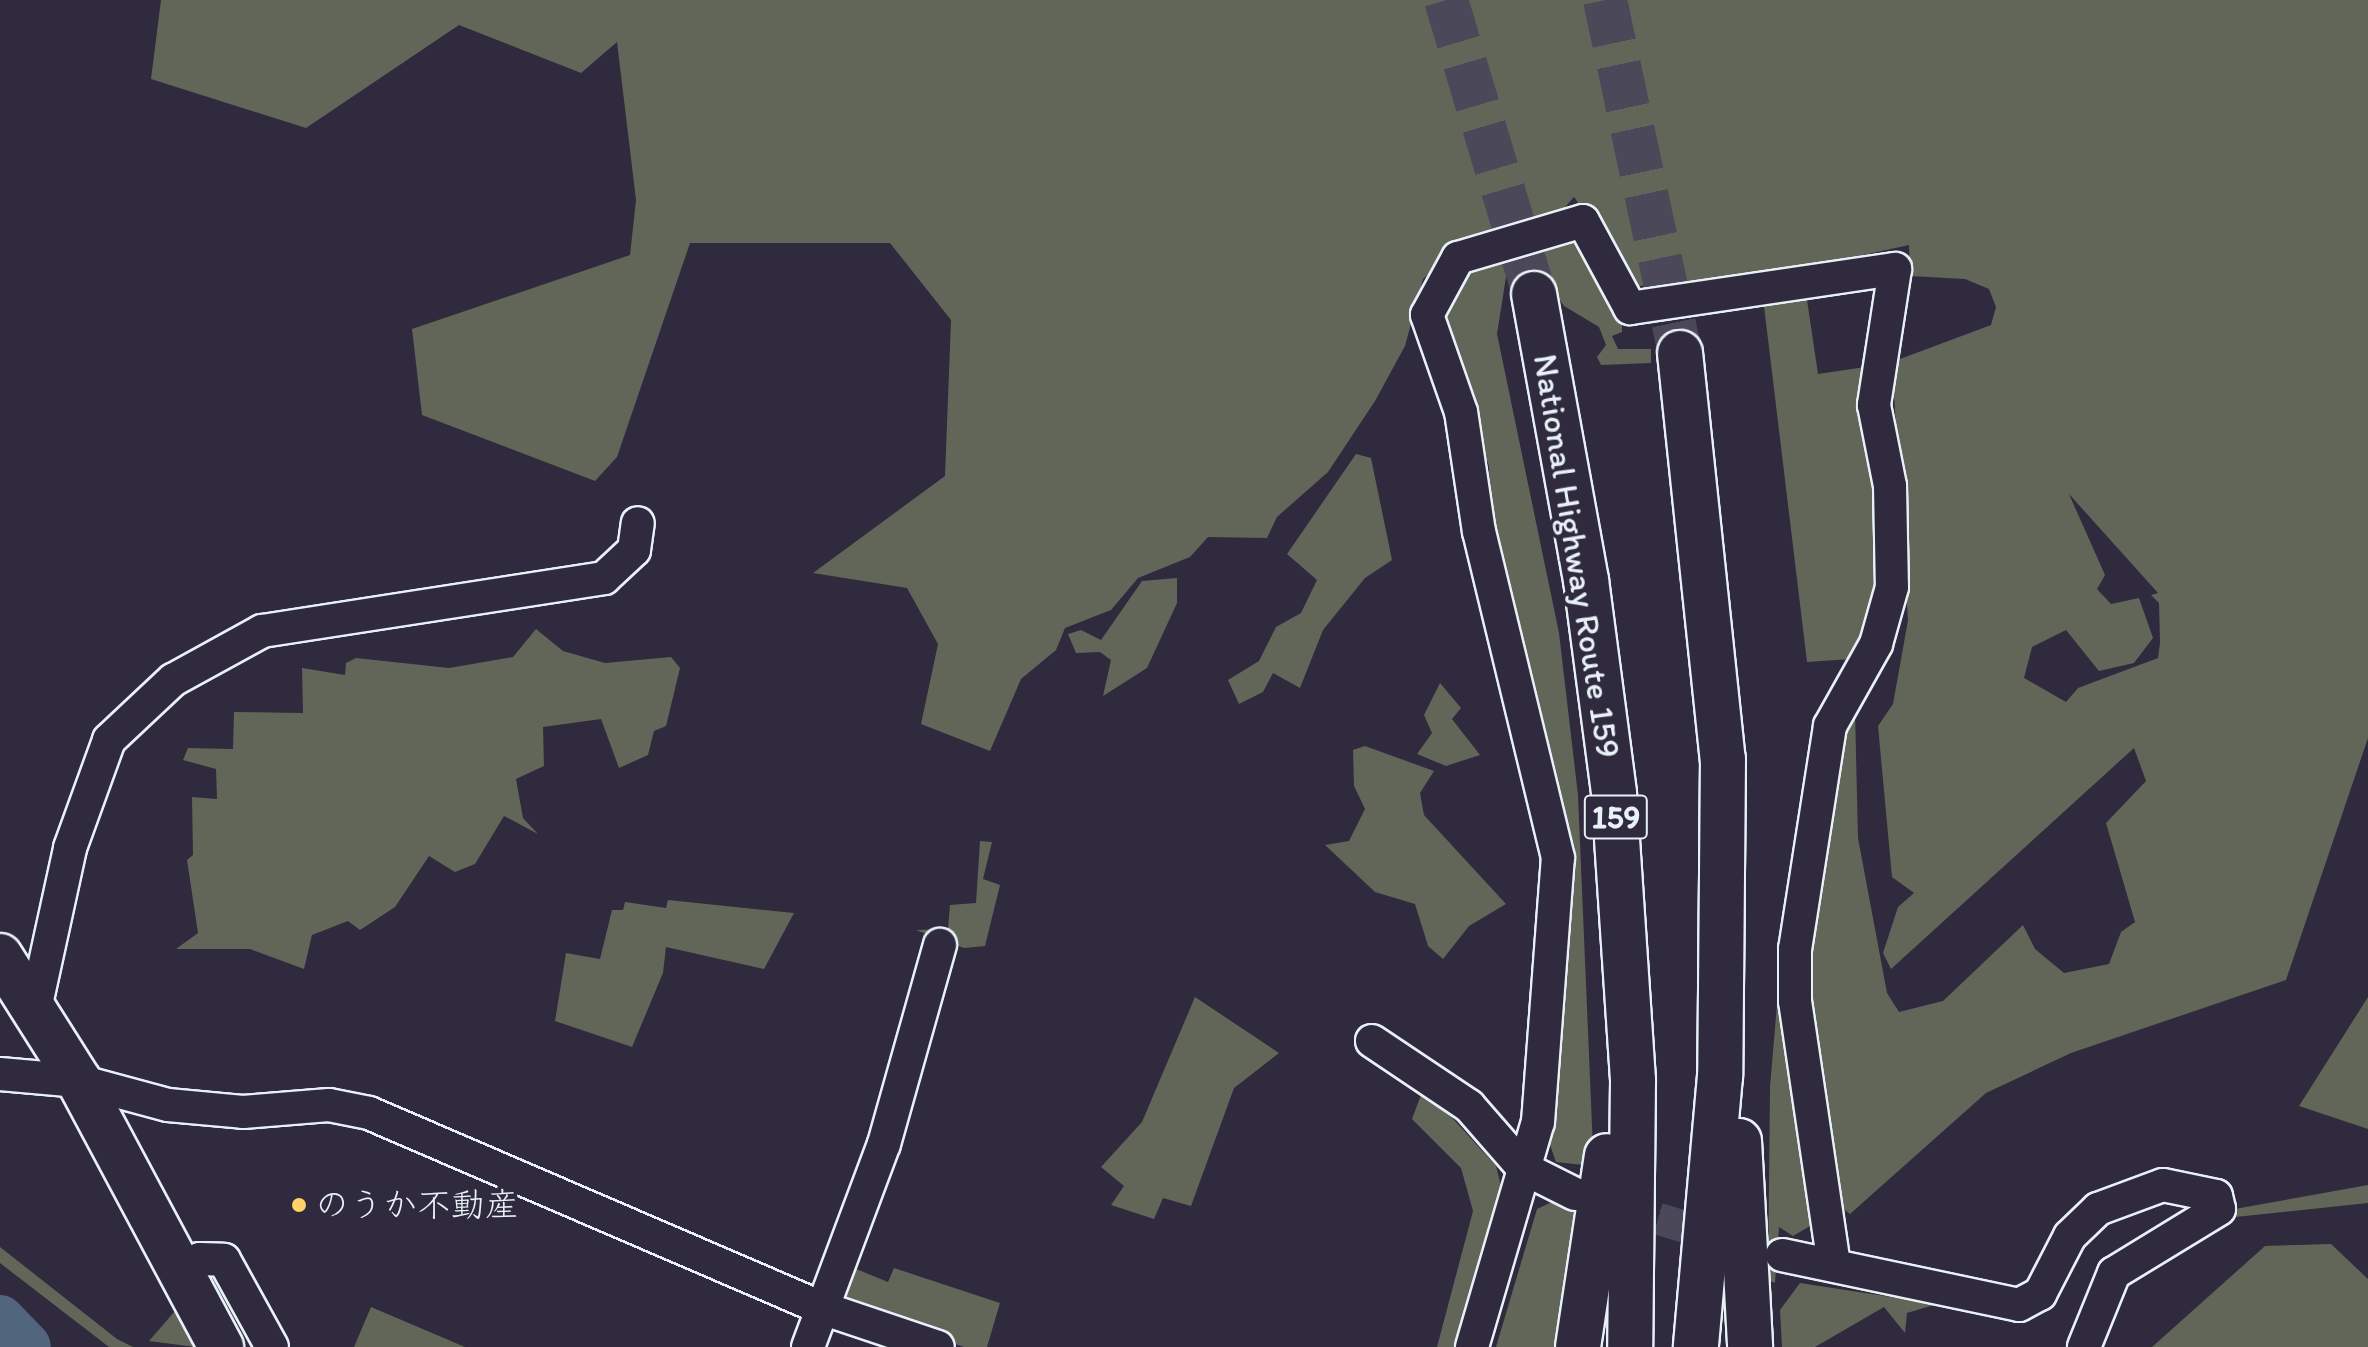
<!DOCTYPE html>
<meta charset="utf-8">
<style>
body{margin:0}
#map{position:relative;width:2368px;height:1347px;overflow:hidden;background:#2f2a3d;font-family:Itim,"Klee One",sans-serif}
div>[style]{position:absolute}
.green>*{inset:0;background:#616658}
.river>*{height:50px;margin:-25px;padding:0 25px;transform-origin:25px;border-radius:25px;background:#51657c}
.street-tunnel>*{height:32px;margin-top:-16px;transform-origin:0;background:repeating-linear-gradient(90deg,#4b4859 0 32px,transparent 0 48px)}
.highway-tunnel>*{height:44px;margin-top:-22px;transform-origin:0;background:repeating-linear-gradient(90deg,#4b4859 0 44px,transparent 0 66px)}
.roads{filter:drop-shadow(2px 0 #e8f1f8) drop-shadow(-2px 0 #e8f1f8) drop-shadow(0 2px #e8f1f8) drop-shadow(0 -2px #e8f1f8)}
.street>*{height:32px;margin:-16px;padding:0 16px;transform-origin:16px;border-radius:16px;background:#2f2a3d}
.secondary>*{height:44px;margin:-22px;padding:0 22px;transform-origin:22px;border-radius:22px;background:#2f2a3d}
.highway>*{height:44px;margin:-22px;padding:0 22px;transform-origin:22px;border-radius:22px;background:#2f2a3d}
.dots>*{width:22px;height:22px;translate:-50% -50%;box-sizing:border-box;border:4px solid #2f2a3d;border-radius:50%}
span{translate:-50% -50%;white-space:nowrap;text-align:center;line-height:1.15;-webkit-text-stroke:8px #2f2a3d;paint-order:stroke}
.shield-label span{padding:2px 6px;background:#2f2a3d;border:2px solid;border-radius:6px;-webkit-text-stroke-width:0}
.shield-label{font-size:32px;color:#e8f1f8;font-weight:700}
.street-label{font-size:34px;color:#e8f1f8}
.poi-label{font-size:34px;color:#e8f1f8}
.left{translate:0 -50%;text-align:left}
</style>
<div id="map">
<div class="green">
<div style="clip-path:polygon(evenodd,161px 0,2368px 0,2368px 738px,2286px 980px,2071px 1053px,1986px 1093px,1850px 1214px,1835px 1202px,1806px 994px,1839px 745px,1855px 711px,1858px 838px,1887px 993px,1899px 1012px,1943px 1001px,2023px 925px,2035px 949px,2064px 973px,2109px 964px,2121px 932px,2135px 922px,2106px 823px,2146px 781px,2134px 748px,1891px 969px,1883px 953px,1898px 907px,1914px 893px,1892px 877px,1878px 726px,1893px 704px,1908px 620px,1892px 362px,1991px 325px,1996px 307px,1989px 289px,1965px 279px,1910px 276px,1909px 245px,1762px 277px,1638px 286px,1574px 197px,1559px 214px,1461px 245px,1423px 279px,1405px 346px,1375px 401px,1328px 472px,1277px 517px,1267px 538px,1208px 537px,1190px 557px,1138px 578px,1111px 610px,1065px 628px,1056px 650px,1021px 679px,990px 751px,921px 724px,938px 644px,907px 588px,813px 573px,945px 476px,951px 320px,890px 243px,690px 243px,617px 457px,595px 481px,422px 415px,412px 329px,630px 255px,636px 200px,617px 42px,581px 73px,459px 25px,306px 128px,151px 79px,161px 0,2069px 494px,2158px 593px,2151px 595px,2159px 603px,2160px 643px,2158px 658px,2078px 688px,2066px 702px,2024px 678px,2032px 647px,2066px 630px,2099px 671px,2134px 663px,2153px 638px,2139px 598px,2111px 604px,2097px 589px,2105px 575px,2069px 494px)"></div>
<div style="clip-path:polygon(1575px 241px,1622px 316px,1622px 332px,1612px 336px,1618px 349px,1651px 349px,1651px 363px,1601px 365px,1597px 357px,1606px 345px,1599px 327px,1564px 306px,1537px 268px,1517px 265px,1506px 277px,1497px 334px,1559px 633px,1578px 795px,1594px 1173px,1565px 1347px,1496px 1347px,1537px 1209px,1556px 1200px,1574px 1212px,1586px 1173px,1583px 1165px,1556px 1162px,1549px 1142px,1568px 913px,1491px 544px,1489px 466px,1437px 311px,1470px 265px)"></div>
<div style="clip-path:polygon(1806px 293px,1818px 374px,1865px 367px,1880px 602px,1852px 659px,1807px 662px,1763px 298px)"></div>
<div style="clip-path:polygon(1356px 454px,1371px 458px,1392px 560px,1365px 578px,1323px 630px,1300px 688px,1273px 673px,1263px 692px,1239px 704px,1228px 680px,1259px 661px,1276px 627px,1301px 613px,1317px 580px,1287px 554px)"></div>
<div style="clip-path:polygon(1177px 578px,1177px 603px,1147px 668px,1103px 696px,1111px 660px,1100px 652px,1076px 653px,1068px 634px,1081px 630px,1101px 640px,1142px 581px)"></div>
<div style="clip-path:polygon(536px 629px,563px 651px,605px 663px,671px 657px,680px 668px,666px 726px,654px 731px,648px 755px,619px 768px,601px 719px,543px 727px,544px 766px,516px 779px,523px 818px,538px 834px,504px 816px,475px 864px,455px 872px,429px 856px,395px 907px,360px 930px,348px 921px,312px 935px,304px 969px,250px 949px,176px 949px,198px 933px,187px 860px,193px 855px,192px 797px,217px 799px,216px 769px,183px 760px,188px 748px,233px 749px,234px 712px,303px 713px,302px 668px,345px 675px,346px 663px,356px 658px,449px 668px,513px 657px)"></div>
<div style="clip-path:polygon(1440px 683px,1461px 708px,1452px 719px,1480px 755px,1446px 766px,1417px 754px,1432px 733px,1424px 715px)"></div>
<div style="clip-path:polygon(1365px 746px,1434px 771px,1420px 793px,1424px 815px,1506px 904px,1469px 926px,1443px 959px,1428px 946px,1415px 904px,1375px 892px,1325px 845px,1349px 841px,1365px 809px,1354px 786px,1353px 750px)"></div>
<div style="clip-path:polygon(980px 841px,992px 842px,983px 879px,1000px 885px,985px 946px,964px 948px,916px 930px,948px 929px,950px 905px,976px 903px)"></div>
<div style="clip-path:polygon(668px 900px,794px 913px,764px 969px,666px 947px,663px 973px,632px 1047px,555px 1021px,566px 953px,600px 959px,612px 910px,623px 910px,625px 902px,666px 908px)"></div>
<div style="clip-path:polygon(1779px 981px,1817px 1222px,1793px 1236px,1779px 1227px,1775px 1283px,1768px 1280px,1770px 1087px)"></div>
<div style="clip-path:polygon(1195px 997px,1279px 1053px,1234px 1088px,1191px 1206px,1163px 1198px,1154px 1219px,1111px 1205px,1124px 1186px,1101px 1167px,1142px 1122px)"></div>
<div style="clip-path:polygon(2368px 997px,2368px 1129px,2299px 1106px)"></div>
<div style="clip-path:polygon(1424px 1087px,1496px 1166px,1503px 1194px,1463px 1347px,1437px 1347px,1473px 1211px,1461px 1168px,1412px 1119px)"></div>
<div style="clip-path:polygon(2368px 1185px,2368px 1203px,2226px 1218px,2229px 1210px)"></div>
<div style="clip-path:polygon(2331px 1244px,2368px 1279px,2368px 1347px,2152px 1347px,2265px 1246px)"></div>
<div style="clip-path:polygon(0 1247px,117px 1339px,133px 1347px,109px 1347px,0 1263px)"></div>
<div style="clip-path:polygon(849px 1266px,888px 1282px,894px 1268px,1000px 1303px,987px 1347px,964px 1347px,843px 1305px,839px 1294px)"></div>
<div style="clip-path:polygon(1800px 1283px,1937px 1304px,1907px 1313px,1905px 1333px,1884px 1307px,1815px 1347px,1782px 1347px,1780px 1310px)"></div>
<div style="clip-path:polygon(371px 1307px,465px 1347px,354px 1347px)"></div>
<div style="clip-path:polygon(175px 1311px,195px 1347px,149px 1341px)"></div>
</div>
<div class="river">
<div style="left:0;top:1320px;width:37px;rotate:46deg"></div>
</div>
<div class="street-tunnel">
<div style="left:1612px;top:1205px;width:118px;rotate:16.7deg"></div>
</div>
<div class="highway-tunnel">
<div style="left:1446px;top:0;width:307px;rotate:73.3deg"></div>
<div style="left:1605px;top:0;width:361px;rotate:78deg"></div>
</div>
<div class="roads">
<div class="street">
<div style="left:35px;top:1009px;width:165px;rotate:-77.7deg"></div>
<div style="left:70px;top:848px;width:115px;rotate:-70.1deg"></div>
<div style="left:109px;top:740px;width:88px;rotate:-43.2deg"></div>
<div style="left:173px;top:680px;width:102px;rotate:-28.8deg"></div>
<div style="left:262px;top:631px;width:346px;rotate:-8.8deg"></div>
<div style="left:604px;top:578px;width:41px;rotate:-43deg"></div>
<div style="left:634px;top:550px;width:27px;rotate:-82deg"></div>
<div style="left:1372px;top:1041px;width:117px;rotate:33.8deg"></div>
<div style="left:1469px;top:1106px;width:82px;rotate:48.9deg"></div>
<div style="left:1523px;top:1168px;width:58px;rotate:26.6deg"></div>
<div style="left:0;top:1074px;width:79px;rotate:5.1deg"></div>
<div style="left:79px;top:1081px;width:92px;rotate:15.1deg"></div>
<div style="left:168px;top:1105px;width:75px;rotate:5.3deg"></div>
<div style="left:243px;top:1112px;width:86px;rotate:-4.7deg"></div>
<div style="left:329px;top:1105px;width:41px;rotate:11.3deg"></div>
<div style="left:369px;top:1113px;width:493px;rotate:23.3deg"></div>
<div style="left:822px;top:1308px;width:122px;rotate:18.6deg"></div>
<div style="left:1782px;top:1255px;width:242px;rotate:11.9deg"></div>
<div style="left:2019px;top:1305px;width:24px;rotate:-28deg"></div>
<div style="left:2040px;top:1294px;width:65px;rotate:-62.7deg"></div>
<div style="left:2070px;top:1236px;width:39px;rotate:-44deg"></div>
<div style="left:2098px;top:1209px;width:69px;rotate:-20.3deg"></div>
<div style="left:2163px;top:1185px;width:54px;rotate:11.7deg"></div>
<div style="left:2216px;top:1196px;width:13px;rotate:77deg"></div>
<div style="left:2219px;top:1209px;width:123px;rotate:148.6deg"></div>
<div style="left:2114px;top:1273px;width:80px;rotate:112.1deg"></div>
<div style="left:180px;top:1269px;width:22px;rotate:-27deg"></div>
<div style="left:200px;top:1259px;width:24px;rotate:2deg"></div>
<div style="left:224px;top:1260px;width:99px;rotate:61.1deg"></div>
<div style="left:808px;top:1347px;width:217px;rotate:-69.5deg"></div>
<div style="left:884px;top:1144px;width:207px;rotate:-74.3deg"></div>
<div style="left:1472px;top:1347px;width:234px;rotate:-73.7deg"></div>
<div style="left:1538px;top:1122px;width:265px;rotate:-85.7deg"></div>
<div style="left:1558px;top:858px;width:335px;rotate:-103.6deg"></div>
<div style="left:1479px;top:532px;width:121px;rotate:-98.5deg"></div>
<div style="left:1461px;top:412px;width:103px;rotate:-109.3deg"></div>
<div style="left:1427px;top:315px;width:65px;rotate:-61.5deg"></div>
<div style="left:1458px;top:258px;width:130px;rotate:-16.5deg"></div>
<div style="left:1583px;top:221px;width:99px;rotate:61.6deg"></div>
<div style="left:1630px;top:308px;width:268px;rotate:-8.4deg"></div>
<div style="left:1895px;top:269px;width:138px;rotate:98.8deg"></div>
<div style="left:1874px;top:405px;width:83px;rotate:78.8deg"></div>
<div style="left:1890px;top:486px;width:101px;rotate:88.9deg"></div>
<div style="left:1892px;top:587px;width:59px;rotate:105.7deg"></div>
<div style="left:1876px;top:644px;width:94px;rotate:119.3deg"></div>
<div style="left:1830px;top:726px;width:226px;rotate:98.9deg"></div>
<div style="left:1795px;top:949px;width:52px;rotate:90deg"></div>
<div style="left:1795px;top:1001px;width:266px;rotate:81.6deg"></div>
</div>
<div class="secondary">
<div style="left:0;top:956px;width:148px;rotate:57.7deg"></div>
<div style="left:79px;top:1081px;width:302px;rotate:61.9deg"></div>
</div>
<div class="highway">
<div style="left:1534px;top:294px;width:291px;rotate:79.7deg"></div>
<div style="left:1586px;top:580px;width:216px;rotate:82.5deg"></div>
<div style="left:1614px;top:794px;width:288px;rotate:86.2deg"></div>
<div style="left:1633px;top:1081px;width:266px;rotate:90.6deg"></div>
<div style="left:1680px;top:353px;width:408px;rotate:84deg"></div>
<div style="left:1723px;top:759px;width:317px;rotate:90.5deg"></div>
<div style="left:1720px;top:1076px;width:272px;rotate:95.1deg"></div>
<div style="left:1739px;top:1141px;width:206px;rotate:86.9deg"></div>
<div style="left:1578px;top:1347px;width:193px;rotate:-81.4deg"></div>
</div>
</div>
<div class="dots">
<div style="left:299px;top:1205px;background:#ffd166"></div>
</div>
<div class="shield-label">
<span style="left:1616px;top:817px">159</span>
</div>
<div class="street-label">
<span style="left:1577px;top:556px;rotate:81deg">National Highway Route 159</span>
</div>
<div class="poi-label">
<span class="left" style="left:315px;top:1205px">のうか不動産</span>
</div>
</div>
